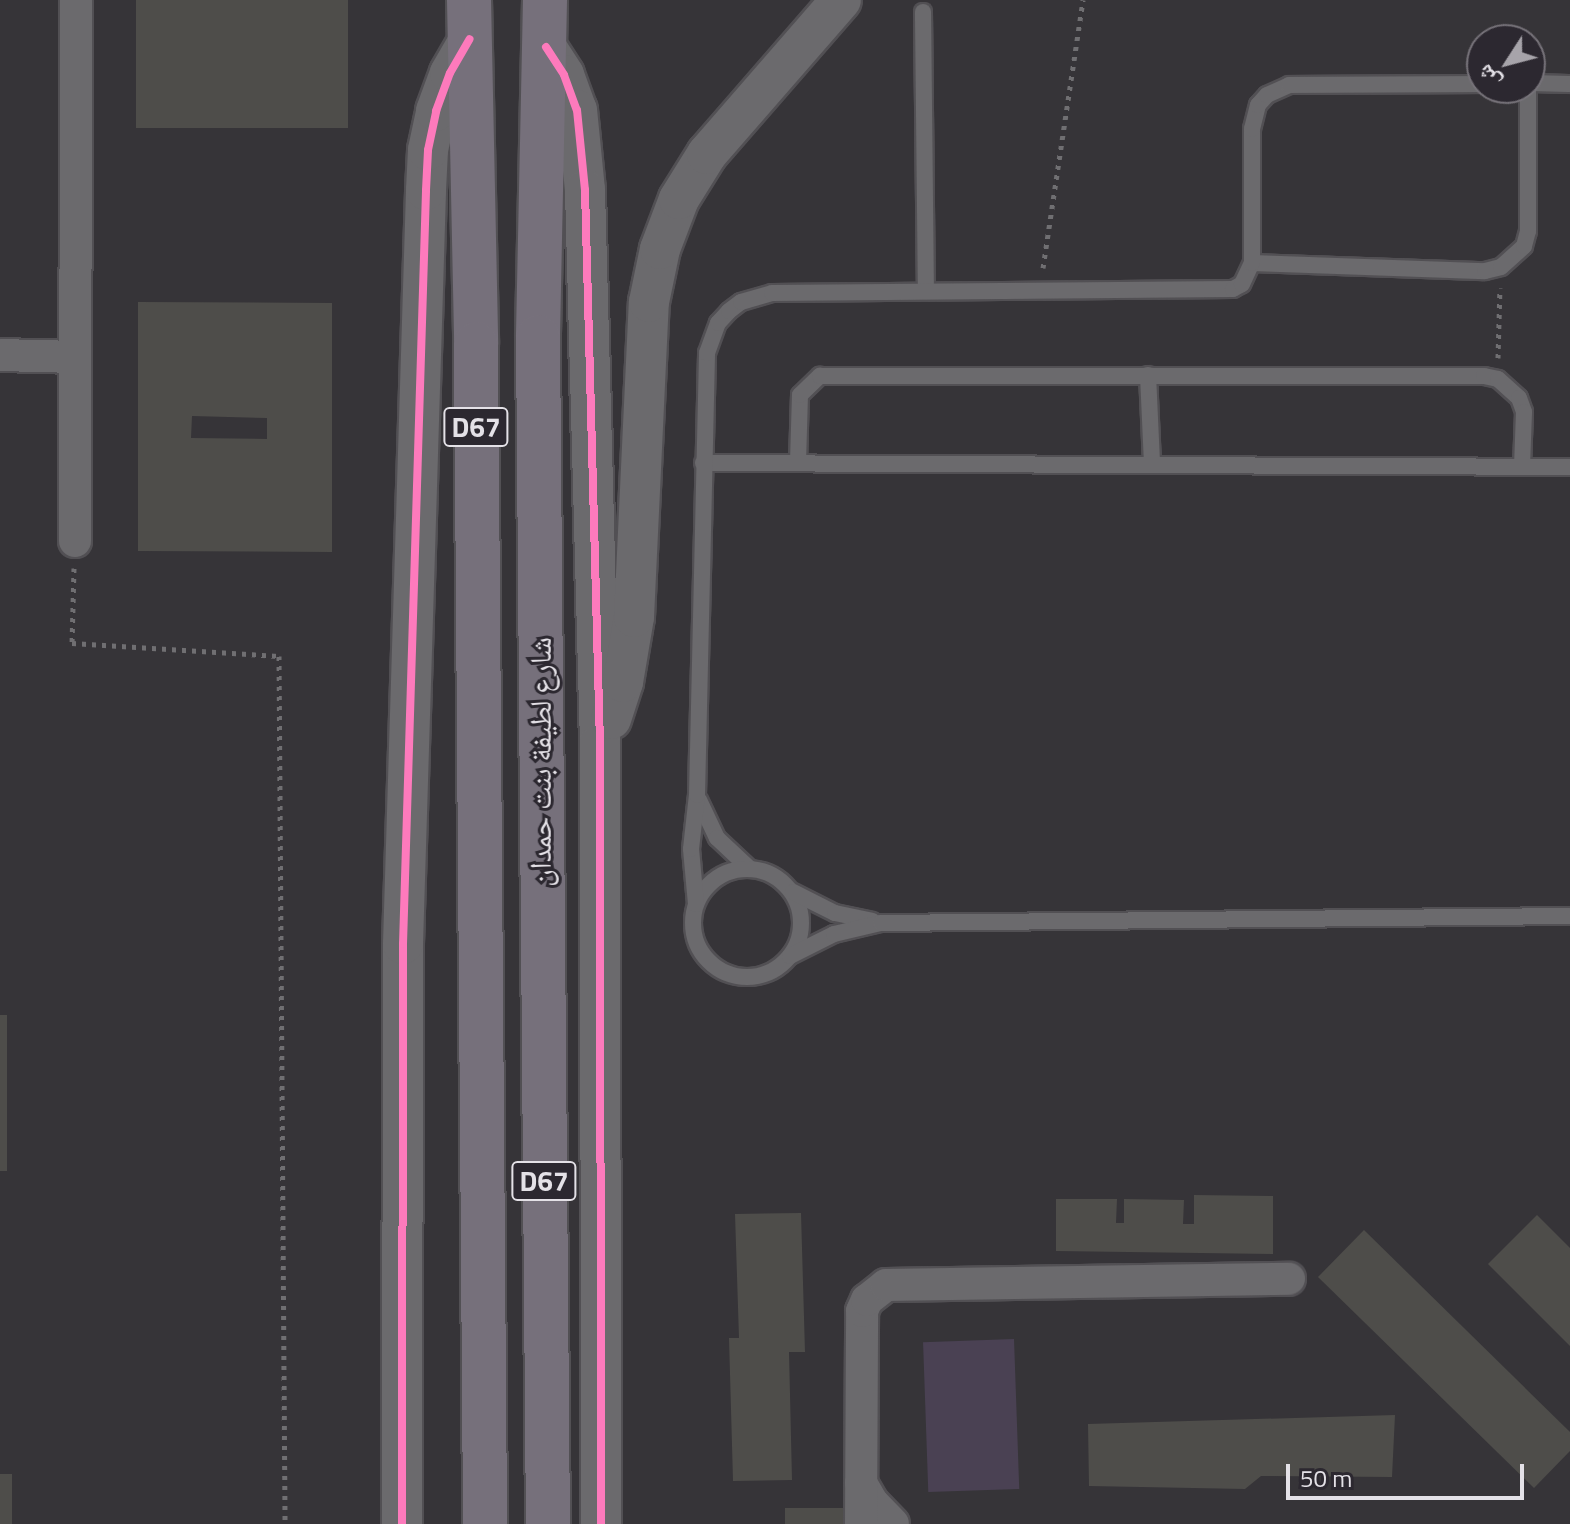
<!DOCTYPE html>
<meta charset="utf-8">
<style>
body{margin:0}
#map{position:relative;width:1570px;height:1524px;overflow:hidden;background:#363438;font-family:"Titillium Web","Noto Naskh Arabic",sans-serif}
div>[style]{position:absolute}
.green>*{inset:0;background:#4a4153;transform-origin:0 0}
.building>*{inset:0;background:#4e4d4a;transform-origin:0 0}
.path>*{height:5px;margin-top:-2.5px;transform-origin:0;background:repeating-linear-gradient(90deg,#706f72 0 4px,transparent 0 10px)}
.roads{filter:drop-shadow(2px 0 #525054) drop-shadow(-2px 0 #525054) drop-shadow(0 2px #525054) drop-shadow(0 -2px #525054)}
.service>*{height:16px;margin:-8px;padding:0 8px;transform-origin:8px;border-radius:8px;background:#6b6a6d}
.service>.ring{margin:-8px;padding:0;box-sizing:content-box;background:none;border:16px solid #6b6a6d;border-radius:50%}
.minor>*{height:32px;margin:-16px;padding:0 16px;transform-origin:16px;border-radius:16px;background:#6b6a6d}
.tertiary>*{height:40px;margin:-20px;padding:0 20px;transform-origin:20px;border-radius:20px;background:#6b6a6d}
.primary>*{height:44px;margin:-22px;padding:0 22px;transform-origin:22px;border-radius:22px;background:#76707b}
.cycleway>*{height:8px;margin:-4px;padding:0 4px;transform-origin:4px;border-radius:4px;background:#fd7abc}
span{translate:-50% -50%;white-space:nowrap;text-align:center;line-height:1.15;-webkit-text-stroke:6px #2c2830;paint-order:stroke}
.shield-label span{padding:2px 6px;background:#2c2830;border:2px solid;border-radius:6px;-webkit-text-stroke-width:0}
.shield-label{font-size:28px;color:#e4e1e7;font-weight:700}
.street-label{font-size:30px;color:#e4e1e7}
.north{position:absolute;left:1466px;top:24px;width:80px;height:80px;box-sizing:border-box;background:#2c2830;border:2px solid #767279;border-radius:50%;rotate:234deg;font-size:22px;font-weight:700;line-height:32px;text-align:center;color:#e4e1e7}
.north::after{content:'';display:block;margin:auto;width:28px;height:36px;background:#a7a4aa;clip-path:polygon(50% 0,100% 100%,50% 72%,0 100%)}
.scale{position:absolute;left:1286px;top:1464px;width:238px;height:36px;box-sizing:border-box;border:4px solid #e4e1e7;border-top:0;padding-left:10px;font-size:24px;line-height:28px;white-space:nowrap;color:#e4e1e7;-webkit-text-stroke:6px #2c2830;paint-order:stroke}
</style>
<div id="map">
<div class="green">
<div style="left:1014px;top:1339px;width:150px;height:91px;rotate:88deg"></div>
</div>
<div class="building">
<div style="left:136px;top:0;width:212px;height:128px"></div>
<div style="clip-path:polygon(evenodd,138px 302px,332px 303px,332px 552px,138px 551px,138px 302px,192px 416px,267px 418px,267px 439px,191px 438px,192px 416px)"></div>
<div style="left:0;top:1015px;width:7px;height:156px"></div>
<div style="clip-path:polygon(1194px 1195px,1273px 1196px,1273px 1254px,1056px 1251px,1056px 1199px,1117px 1199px,1116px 1223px,1124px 1223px,1124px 1199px,1184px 1200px,1183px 1224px,1194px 1224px)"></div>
<div style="clip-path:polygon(801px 1213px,805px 1352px,789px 1352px,792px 1480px,733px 1481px,729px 1338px,739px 1338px,735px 1214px)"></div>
<div style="clip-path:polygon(1537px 1215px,1570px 1248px,1570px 1346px,1488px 1264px)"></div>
<div style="clip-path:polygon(1364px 1230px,1570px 1432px,1570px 1451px,1534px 1488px,1318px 1277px)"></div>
<div style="clip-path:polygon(1395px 1415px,1392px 1477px,1261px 1476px,1245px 1489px,1089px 1486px,1088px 1424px)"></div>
<div style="left:0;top:1474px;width:12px;height:50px"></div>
<div style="left:847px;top:1508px;width:16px;height:62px;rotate:90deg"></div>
</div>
<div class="path">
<div style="left:1043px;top:268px;width:271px;rotate:-81.5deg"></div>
<div style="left:1498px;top:358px;width:70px;rotate:-88.4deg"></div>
<div style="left:74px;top:568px;width:75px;rotate:91.5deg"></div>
<div style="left:72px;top:643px;width:207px;rotate:3.6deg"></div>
<div style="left:279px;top:656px;width:868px;rotate:89.6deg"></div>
</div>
<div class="roads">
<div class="service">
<div style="left:923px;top:12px;width:279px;rotate:89.4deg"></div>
<div style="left:1530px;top:83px;width:40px;rotate:1.4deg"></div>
<div style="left:1252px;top:263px;width:233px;rotate:2deg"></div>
<div style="left:1485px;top:271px;width:16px;rotate:-14deg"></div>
<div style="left:1501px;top:267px;width:31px;rotate:-42deg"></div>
<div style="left:1524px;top:246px;width:16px;rotate:-75deg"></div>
<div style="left:1528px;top:231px;width:143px;rotate:-90deg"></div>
<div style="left:1148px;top:375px;width:88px;rotate:87.4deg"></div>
<div style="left:798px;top:462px;width:67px;rotate:-88.3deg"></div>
<div style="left:800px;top:395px;width:28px;rotate:-44deg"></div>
<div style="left:820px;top:376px;width:664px"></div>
<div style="left:1484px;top:376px;width:14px;rotate:12deg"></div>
<div style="left:1498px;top:379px;width:28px;rotate:42deg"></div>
<div style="left:1519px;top:398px;width:15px;rotate:70deg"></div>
<div style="left:1524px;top:412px;width:55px;rotate:92.1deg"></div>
<div style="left:703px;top:463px;width:867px;rotate:0.26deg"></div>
<div style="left:699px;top:800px;width:42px;rotate:64.7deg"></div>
<div style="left:717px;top:838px;width:44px;rotate:43.2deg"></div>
<div class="ring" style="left:693px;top:869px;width:92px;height:92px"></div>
<div style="left:793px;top:892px;width:47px;rotate:26.6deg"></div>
<div style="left:835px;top:913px;width:38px;rotate:12deg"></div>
<div style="left:696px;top:904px;width:55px;rotate:-95.2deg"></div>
<div style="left:691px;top:849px;width:54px;rotate:-83.7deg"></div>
<div style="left:697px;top:795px;width:442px;rotate:-88.7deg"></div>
<div style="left:707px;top:353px;width:32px;rotate:-70deg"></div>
<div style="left:718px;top:323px;width:16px;rotate:-47deg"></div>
<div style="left:729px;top:311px;width:15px;rotate:-37deg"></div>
<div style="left:741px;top:302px;width:32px;rotate:-16deg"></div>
<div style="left:772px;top:293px;width:461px;rotate:-0.5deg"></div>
<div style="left:1233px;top:289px;width:10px;rotate:-29deg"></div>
<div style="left:1242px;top:284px;width:23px;rotate:-65deg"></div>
<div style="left:1252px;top:263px;width:134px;rotate:-90deg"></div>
<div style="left:1252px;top:129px;width:25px;rotate:-76deg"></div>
<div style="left:1258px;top:105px;width:13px;rotate:-48deg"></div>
<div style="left:1267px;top:95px;width:24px;rotate:-24deg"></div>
<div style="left:1289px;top:85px;width:193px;rotate:-0.3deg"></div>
<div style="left:790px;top:956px;width:49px;rotate:-26.6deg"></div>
<div style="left:834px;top:934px;width:48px;rotate:-13.2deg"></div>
<div style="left:881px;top:923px;width:689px;rotate:-0.58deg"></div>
</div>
<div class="minor">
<div style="left:0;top:355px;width:74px;rotate:1.5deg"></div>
<div style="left:75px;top:541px;width:541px;rotate:-89.89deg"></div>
<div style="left:861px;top:1483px;width:22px;rotate:60deg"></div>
<div style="left:872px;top:1502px;width:30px;rotate:46deg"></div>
<div style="left:861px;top:1524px;width:213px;rotate:-89.7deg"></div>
<div style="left:862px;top:1311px;width:12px;rotate:-66deg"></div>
<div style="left:867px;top:1300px;width:24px;rotate:-38deg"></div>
<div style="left:886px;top:1285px;width:403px;rotate:-0.9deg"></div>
</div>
<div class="tertiary">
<div style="left:546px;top:47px;width:33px;rotate:57deg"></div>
<div style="left:564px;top:75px;width:37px;rotate:70deg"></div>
<div style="left:577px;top:110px;width:80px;rotate:84.3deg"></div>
<div style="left:585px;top:190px;width:554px;rotate:88.45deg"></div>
<div style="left:600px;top:744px;width:780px;rotate:89.93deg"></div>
<div style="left:611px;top:719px;width:39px;rotate:-72deg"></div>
<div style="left:623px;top:682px;width:66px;rotate:-80.4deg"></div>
<div style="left:634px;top:617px;width:315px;rotate:-87.3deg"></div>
<div style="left:649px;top:302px;width:54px;rotate:-78.3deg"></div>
<div style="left:660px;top:249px;width:53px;rotate:-69.2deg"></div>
<div style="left:679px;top:199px;width:53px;rotate:-58.1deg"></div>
<div style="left:707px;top:154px;width:204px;rotate:-49deg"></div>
<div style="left:402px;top:1524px;width:580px;rotate:-89.9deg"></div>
<div style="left:403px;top:944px;width:754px;rotate:-88.25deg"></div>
<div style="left:426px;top:190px;width:40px;rotate:-87.1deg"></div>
<div style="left:428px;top:150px;width:40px;rotate:-78deg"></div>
<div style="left:436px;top:111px;width:40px;rotate:-69.8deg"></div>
<div style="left:450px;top:73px;width:39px;rotate:-60deg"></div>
</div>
<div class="primary">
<div style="left:469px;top:0;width:344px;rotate:88.8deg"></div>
<div style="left:476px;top:344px;width:1180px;rotate:89.56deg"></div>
<div style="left:545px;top:0;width:337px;rotate:91.2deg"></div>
<div style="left:538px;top:337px;width:1187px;rotate:89.52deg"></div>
</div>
</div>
<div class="cycleway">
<div style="left:546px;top:47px;width:33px;rotate:57deg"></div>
<div style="left:564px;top:75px;width:37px;rotate:70deg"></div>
<div style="left:577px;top:110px;width:80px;rotate:84.3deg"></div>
<div style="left:585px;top:190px;width:554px;rotate:88.45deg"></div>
<div style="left:600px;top:744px;width:780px;rotate:89.93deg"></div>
<div style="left:402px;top:1524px;width:580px;rotate:-89.9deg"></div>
<div style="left:403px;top:944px;width:754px;rotate:-88.25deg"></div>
<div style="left:426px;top:190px;width:40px;rotate:-87.1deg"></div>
<div style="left:428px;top:150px;width:40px;rotate:-78deg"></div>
<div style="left:436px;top:111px;width:40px;rotate:-69.8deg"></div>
<div style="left:450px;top:73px;width:39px;rotate:-60deg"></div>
</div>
<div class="shield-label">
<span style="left:476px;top:427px">D67</span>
<span style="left:544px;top:1181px">D67</span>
</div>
<div class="street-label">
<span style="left:540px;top:762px;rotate:-90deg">شارع لطيفة بنت حمدان</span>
</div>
<div class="north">ش</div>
<div class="scale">50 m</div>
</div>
